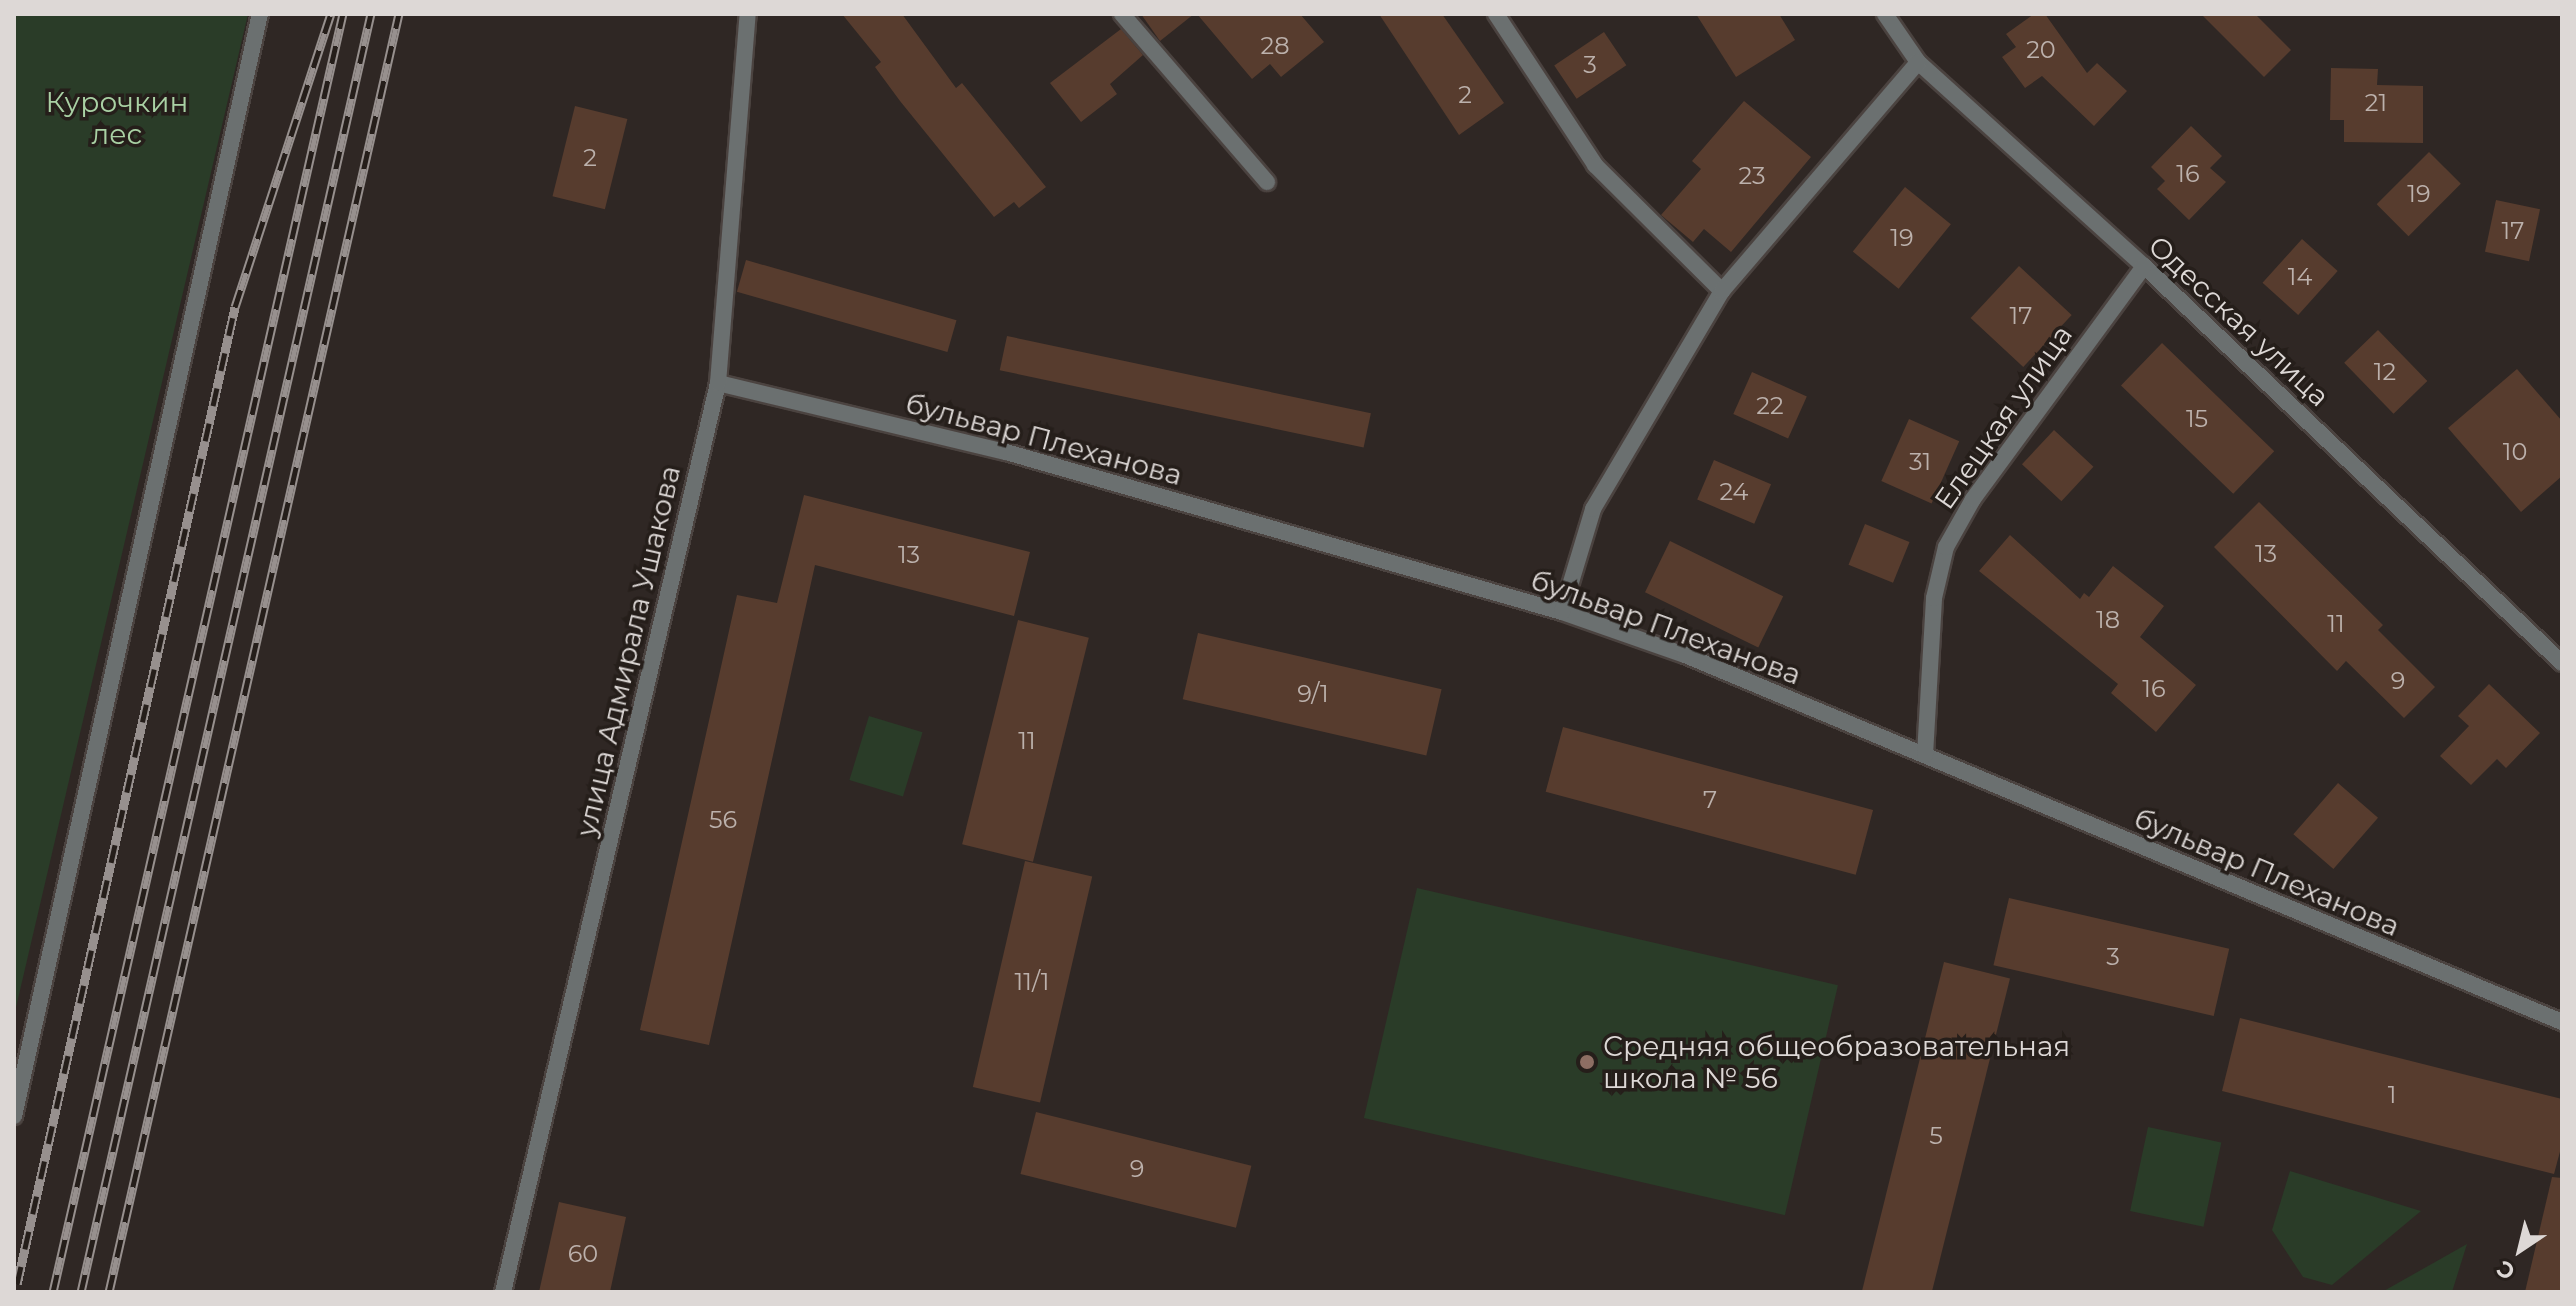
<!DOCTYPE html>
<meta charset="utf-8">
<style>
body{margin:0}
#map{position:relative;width:2576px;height:1306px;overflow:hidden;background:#2f2724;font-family:Montserrat,sans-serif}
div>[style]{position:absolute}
.green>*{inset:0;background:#2a3c28;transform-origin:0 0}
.building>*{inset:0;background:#573c2e;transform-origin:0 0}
.roads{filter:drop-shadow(2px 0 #4b4340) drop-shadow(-2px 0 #4b4340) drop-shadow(0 2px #4b4340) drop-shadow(0 -2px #4b4340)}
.minor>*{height:16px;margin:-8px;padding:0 8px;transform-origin:8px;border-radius:8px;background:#6b7070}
.rail>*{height:9px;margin-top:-4.5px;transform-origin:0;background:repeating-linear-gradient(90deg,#251e1a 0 18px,#97908e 0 36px);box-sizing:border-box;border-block:2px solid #97908e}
.dots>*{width:22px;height:22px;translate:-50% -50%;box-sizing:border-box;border:4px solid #251e1a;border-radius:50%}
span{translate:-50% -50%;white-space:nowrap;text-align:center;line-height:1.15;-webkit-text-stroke:7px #251e1a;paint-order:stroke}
.number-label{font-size:24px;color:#bcb1ac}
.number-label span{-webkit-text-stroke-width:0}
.park-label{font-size:28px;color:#a9d1a4}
.street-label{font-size:28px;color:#ddd8d6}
.poi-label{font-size:28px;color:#ddd8d6}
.left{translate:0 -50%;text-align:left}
.frame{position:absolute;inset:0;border:16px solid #ddd8d6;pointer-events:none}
.north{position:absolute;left:2480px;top:1210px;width:80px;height:80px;-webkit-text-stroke:6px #251e1a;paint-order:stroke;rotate:215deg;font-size:22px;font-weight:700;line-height:32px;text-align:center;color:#ddd8d6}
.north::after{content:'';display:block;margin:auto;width:28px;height:36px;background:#ddd8d6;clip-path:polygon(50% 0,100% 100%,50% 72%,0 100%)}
</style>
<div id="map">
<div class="green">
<div style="clip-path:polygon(14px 14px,248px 14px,14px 1016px)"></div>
<div style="left:869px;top:716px;width:56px;height:67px;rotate:17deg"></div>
<div style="left:1417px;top:888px;width:432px;height:236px;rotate:13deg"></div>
<div style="left:2148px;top:1127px;width:75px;height:86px;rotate:12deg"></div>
<div style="clip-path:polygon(2290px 1171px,2421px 1211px,2332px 1285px,2303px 1277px,2272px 1230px)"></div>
<div style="clip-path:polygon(2467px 1244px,2452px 1292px,2382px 1292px)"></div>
</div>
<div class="building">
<div style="clip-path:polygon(842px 14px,902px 14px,956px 88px,962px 83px,1046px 187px,1019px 208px,1014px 202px,994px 217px,900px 101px,875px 67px,881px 62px)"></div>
<div style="clip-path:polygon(1141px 14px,1194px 14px,1160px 41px)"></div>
<div style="clip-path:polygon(1197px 14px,1300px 14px,1324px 42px,1281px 77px,1270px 64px,1252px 79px)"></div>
<div style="clip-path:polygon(1379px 14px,1442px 14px,1504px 103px,1459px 135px)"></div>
<div style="clip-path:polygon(1696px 14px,1779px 14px,1795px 40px,1736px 77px)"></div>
<div style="clip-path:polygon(2034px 14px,2045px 14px,2087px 73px,2097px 63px,2127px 91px,2094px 126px,2042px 76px,2025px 88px,2002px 57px,2016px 47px,2006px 34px)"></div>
<div style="clip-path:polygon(2201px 14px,2255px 14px,2291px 50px,2264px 77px)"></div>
<div style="clip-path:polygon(1121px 29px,1143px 55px,1110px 84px,1117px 94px,1081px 122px,1050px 83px)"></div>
<div style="left:1604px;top:32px;width:40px;height:60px;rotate:56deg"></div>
<div style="clip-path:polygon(2331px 68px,2378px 69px,2377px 85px,2423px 86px,2423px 143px,2344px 142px,2344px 120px,2330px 120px)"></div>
<div style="clip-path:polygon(1744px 101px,1811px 157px,1731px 252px,1704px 229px,1693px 242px,1661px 215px,1701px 169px,1692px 161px)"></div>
<div style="left:575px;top:106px;width:54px;height:93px;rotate:14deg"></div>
<div style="clip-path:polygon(2191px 126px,2222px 156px,2210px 168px,2226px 182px,2189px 220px,2157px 189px,2165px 181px,2151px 167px)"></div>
<div style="left:2429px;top:152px;width:45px;height:74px;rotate:45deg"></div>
<div style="left:1905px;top:187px;width:59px;height:83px;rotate:39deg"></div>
<div style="left:2496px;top:200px;width:45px;height:53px;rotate:12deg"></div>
<div style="left:2302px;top:239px;width:48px;height:59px;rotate:42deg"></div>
<div style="left:746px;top:260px;width:219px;height:33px;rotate:16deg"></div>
<div style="left:2019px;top:266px;width:72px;height:71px;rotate:43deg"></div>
<div style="left:2378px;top:330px;width:71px;height:47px;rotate:46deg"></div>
<div style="left:1007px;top:336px;width:372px;height:35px;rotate:12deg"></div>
<div style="left:2162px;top:343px;width:156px;height:59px;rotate:44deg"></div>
<div style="clip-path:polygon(2517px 369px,2562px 421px,2562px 476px,2521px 512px,2448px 428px)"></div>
<div style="left:1752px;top:372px;width:60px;height:46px;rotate:24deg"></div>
<div style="left:1909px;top:419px;width:55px;height:68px;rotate:24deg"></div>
<div style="left:2054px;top:430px;width:54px;height:47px;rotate:43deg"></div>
<div style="left:1714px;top:460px;width:62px;height:43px;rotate:23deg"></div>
<div style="clip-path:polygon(804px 495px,1030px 552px,1014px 616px,815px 565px,709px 1045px,640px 1030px,737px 595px,777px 603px)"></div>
<div style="clip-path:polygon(2259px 502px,2383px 625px,2378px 630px,2435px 687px,2404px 718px,2346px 661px,2337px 671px,2214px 547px)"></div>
<div style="left:1865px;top:524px;width:48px;height:44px;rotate:22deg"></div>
<div style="clip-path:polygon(2010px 535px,2080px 599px,2084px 593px,2089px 597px,2113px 566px,2164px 606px,2140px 637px,2196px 685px,2156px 732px,2111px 693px,2118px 684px,1979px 571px)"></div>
<div style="left:1670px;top:541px;width:126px;height:57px;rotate:26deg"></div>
<div style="left:1018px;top:620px;width:73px;height:231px;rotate:14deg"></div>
<div style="left:1198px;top:633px;width:250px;height:68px;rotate:13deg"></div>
<div style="clip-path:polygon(2489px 684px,2540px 733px,2506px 768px,2497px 759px,2471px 785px,2440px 756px,2469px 726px,2458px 716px)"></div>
<div style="left:1563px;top:727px;width:321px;height:67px;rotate:15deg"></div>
<div style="left:2338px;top:783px;width:53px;height:68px;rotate:41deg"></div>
<div style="left:1025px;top:861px;width:69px;height:232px;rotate:13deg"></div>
<div style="left:2009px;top:898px;width:226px;height:69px;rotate:13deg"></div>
<div style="left:1944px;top:962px;width:68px;height:340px;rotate:14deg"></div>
<div style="clip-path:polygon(2240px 1018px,2562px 1099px,2562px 1144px,2554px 1174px,2222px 1091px)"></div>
<div style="left:1036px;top:1112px;width:222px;height:64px;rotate:14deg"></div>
<div style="clip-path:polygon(2552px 1177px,2562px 1178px,2562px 1292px,2525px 1292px)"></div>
<div style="clip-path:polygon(559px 1202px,626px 1217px,610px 1292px,539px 1292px)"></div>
</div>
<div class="roads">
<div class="minor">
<div style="left:1122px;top:14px;width:222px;rotate:49.2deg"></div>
<div style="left:1496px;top:14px;width:181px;rotate:56.7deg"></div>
<div style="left:1595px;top:165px;width:179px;rotate:44.8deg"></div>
<div style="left:1885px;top:14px;width:58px;rotate:55.5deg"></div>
<div style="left:1918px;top:62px;width:304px;rotate:42.1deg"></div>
<div style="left:2144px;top:266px;width:576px;rotate:43.52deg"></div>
<div style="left:718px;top:383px;width:296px;rotate:13.5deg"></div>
<div style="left:1006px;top:452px;width:579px;rotate:16.05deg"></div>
<div style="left:1562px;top:612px;width:130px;rotate:19.3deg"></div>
<div style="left:1685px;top:655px;width:951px;rotate:22.71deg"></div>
<div style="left:1562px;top:612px;width:108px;rotate:-73.2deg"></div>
<div style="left:1593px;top:509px;width:253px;rotate:-59.4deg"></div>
<div style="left:1722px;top:291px;width:301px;rotate:-49.4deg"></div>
<div style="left:1925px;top:755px;width:157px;rotate:-86.7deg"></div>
<div style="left:1934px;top:598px;width:52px;rotate:-76.8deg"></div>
<div style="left:1946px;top:547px;width:55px;rotate:-60.6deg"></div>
<div style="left:1973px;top:499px;width:289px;rotate:-53.7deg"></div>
<div style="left:14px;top:1116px;width:1129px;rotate:-77.42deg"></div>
<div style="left:503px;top:1292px;width:934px;rotate:-76.69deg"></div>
<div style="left:718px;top:383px;width:370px;rotate:-85.4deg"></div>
</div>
</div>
<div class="rail">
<div style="left:17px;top:1284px;width:1001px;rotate:-77.42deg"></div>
<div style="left:235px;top:307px;width:308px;rotate:-71.9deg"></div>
<div style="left:53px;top:1292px;width:1310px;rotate:-77.22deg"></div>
<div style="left:81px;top:1292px;width:1310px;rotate:-77.22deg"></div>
<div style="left:109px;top:1292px;width:1310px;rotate:-77.22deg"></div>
</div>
<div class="dots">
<div style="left:1587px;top:1062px;background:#8d6e63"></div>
</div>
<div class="number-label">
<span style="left:1275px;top:46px">28</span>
<span style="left:2041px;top:50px">20</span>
<span style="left:1590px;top:65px">3</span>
<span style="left:1465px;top:95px">2</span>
<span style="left:2376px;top:103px">21</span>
<span style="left:590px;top:158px">2</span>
<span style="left:2188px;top:174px">16</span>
<span style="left:1752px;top:176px">23</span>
<span style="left:2419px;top:194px">19</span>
<span style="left:2513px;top:231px">17</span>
<span style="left:1902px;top:238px">19</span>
<span style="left:2300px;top:277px">14</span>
<span style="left:2021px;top:316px">17</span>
<span style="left:2385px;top:372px">12</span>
<span style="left:1770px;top:406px">22</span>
<span style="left:2197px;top:419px">15</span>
<span style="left:2515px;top:452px">10</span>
<span style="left:1920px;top:462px">31</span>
<span style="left:1734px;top:492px">24</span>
<span style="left:2266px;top:554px">13</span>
<span style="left:909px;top:555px">13</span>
<span style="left:2108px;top:620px">18</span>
<span style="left:2336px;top:624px">11</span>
<span style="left:2398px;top:681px">9</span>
<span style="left:2154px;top:689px">16</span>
<span style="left:1313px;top:694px">9/1</span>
<span style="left:1027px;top:741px">11</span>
<span style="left:1710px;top:800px">7</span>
<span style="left:723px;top:820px">56</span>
<span style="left:2113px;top:957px">3</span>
<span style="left:1032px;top:982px">11/1</span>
<span style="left:2392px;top:1095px">1</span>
<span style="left:1936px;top:1136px">5</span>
<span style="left:1137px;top:1169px">9</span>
<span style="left:583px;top:1254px">60</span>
</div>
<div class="park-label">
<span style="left:117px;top:118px">Курочкин<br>лес</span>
</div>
<div class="street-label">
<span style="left:2239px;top:321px;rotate:43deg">Одесская улица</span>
<span style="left:2003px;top:417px;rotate:-55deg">Елецкая улица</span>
<span style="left:1044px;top:439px;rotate:15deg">бульвар Плеханова</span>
<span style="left:1666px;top:627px;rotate:20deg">бульвар Плеханова</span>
<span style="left:628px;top:651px;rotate:-77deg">улица Адмирала Ушакова</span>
<span style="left:2267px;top:872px;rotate:23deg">бульвар Плеханова</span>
</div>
<div class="poi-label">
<span class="left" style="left:1603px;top:1062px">Средняя общеобразовательная<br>школа № 56</span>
</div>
<div class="frame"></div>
<div class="north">С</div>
</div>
